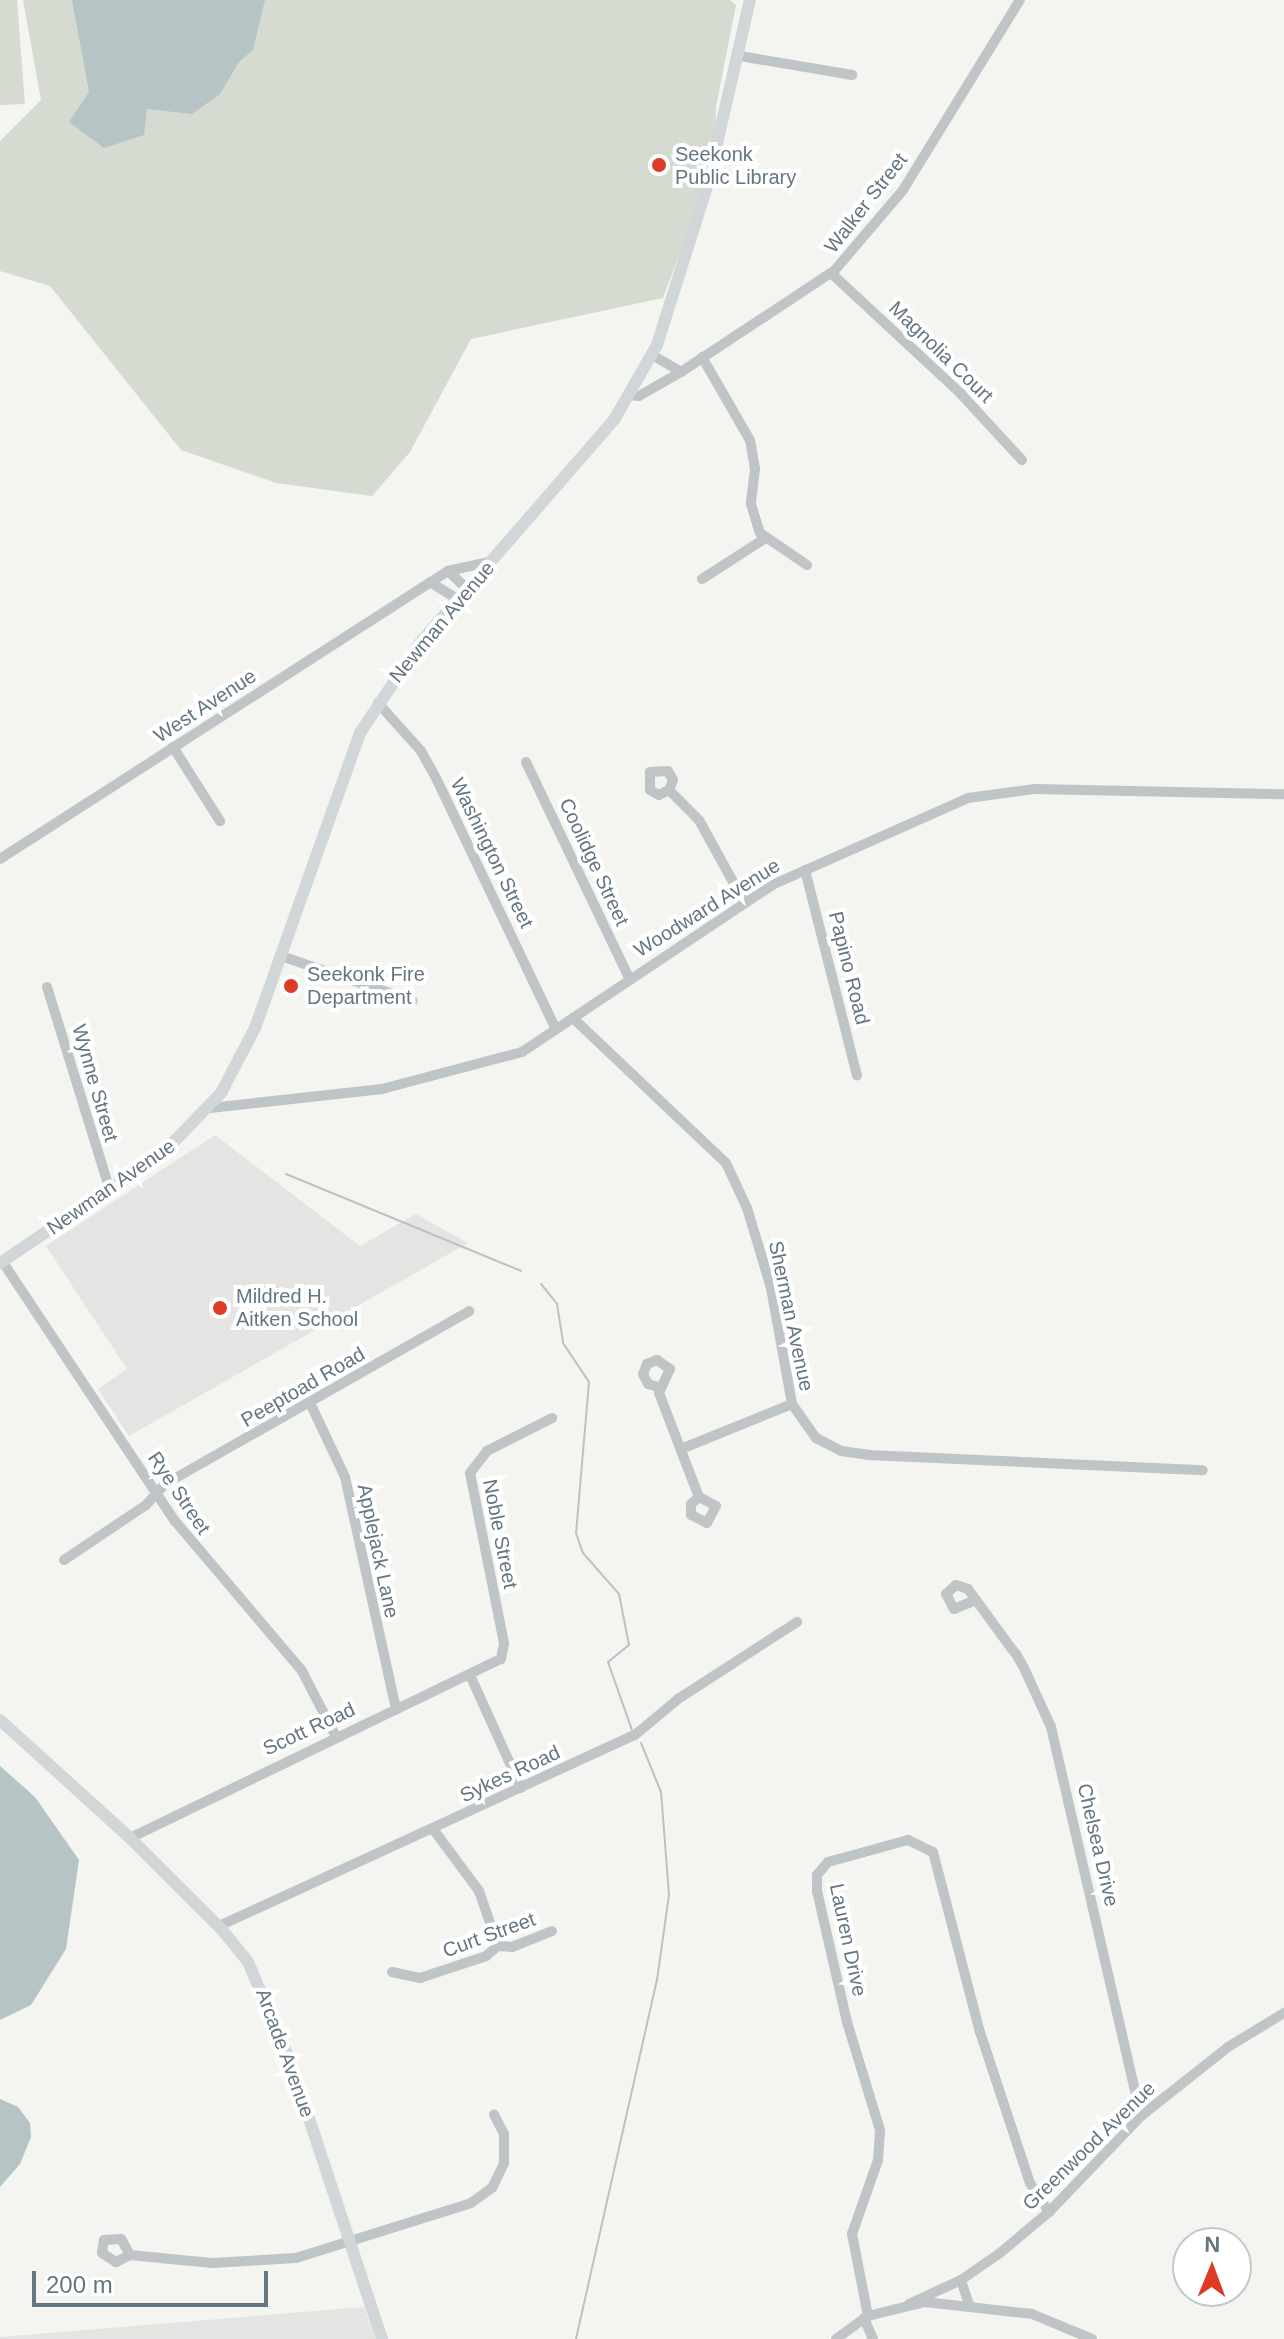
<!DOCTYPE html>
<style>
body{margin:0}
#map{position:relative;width:1284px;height:2339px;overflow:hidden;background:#f4f4f0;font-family:Helvetica,sans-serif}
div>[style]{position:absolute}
.built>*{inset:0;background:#e4e5e3}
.green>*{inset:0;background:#d6dbd1}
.water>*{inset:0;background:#b6c4c6}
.stream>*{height:2px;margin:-1px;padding:0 1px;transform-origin:1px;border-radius:1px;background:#b6c4c6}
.minor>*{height:10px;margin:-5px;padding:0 5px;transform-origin:5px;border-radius:5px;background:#bfc4c6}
.major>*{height:12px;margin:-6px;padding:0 6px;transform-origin:6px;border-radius:6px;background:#d1d6d9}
.dots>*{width:22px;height:22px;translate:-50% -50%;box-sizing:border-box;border:4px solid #fff;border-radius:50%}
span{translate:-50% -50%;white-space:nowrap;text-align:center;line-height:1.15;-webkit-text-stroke:8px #fff;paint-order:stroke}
.poi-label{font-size:20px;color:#647780}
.left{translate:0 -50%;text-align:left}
.street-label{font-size:20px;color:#647780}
.north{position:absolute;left:1172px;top:2227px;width:80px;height:80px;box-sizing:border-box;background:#fff;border:2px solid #c1c9cc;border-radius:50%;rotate:1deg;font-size:22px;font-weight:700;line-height:32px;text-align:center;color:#647780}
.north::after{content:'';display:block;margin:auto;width:28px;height:36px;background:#de3a26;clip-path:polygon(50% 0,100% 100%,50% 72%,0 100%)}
.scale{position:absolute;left:32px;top:2271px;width:236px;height:36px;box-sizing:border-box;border:4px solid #647780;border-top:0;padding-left:10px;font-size:24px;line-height:28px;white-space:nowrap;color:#647780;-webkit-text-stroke:6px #fff;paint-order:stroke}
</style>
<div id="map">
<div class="built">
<div style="clip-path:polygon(215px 1135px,360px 1246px,416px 1214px,468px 1243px,129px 1436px,98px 1389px,127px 1369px,46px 1246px)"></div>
<div style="clip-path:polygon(364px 2307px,375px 2339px,0 2339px,0 2337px)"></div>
</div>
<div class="green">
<div style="clip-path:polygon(0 0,17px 0,25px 104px,0 105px)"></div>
<div style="clip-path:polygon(23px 0,730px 0,736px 5px,716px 107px,715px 158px,663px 298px,471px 339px,410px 452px,372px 496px,276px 483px,181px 450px,50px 286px,0 271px,0 141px,41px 100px)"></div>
</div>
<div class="water">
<div style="clip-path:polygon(72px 0,265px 0,253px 50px,239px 62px,220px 94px,192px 114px,147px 109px,144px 135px,104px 148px,69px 122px,89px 92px)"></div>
<div style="clip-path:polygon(0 1766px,35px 1797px,79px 1860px,66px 1949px,31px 2005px,0 2020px)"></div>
<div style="clip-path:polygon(0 2099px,18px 2107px,30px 2123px,31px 2137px,20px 2164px,0 2187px)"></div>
</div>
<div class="stream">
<div style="left:286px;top:1174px;width:254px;rotate:22.4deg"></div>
<div style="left:541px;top:1284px;width:26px;rotate:51deg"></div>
<div style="left:557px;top:1304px;width:39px;rotate:81deg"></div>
<div style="left:563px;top:1343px;width:47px;rotate:56.3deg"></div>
<div style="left:589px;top:1382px;width:152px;rotate:94.9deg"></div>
<div style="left:576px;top:1533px;width:21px;rotate:71deg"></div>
<div style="left:583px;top:1553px;width:55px;rotate:48.7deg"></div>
<div style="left:619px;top:1594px;width:52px;rotate:78.9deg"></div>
<div style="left:629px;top:1645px;width:27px;rotate:141deg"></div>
<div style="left:608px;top:1662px;width:72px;rotate:70.6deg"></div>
<div style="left:576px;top:2339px;width:368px;rotate:-77.3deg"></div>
<div style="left:657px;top:1980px;width:86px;rotate:-82deg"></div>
<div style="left:669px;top:1895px;width:103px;rotate:-94.4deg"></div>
<div style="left:661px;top:1792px;width:53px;rotate:-112.2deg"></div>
</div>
<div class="minor">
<div style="left:740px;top:56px;width:114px;rotate:9.6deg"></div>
<div style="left:831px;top:273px;width:178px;rotate:42.9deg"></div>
<div style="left:961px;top:394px;width:90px;rotate:47.3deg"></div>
<div style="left:652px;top:355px;width:34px;rotate:30deg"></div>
<div style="left:681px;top:372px;width:185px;rotate:-33.5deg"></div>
<div style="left:835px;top:270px;width:105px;rotate:-49.6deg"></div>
<div style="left:903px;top:190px;width:223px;rotate:-58.4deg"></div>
<div style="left:702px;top:357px;width:96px;rotate:60deg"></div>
<div style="left:750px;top:440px;width:29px;rotate:80deg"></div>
<div style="left:755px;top:469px;width:35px;rotate:97deg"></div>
<div style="left:751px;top:504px;width:30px;rotate:73deg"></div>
<div style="left:760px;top:533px;width:57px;rotate:34.2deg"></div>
<div style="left:629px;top:395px;width:10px;rotate:6deg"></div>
<div style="left:639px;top:396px;width:48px;rotate:-29.7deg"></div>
<div style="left:448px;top:571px;width:42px;rotate:-12.4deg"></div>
<div style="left:702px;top:579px;width:74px;rotate:-32.8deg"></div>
<div style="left:430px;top:582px;width:32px;rotate:32deg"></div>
<div style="left:378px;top:703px;width:64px;rotate:48.1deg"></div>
<div style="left:421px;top:751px;width:33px;rotate:61deg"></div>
<div style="left:437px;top:780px;width:276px;rotate:64.5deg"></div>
<div style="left:173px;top:747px;width:88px;rotate:57.6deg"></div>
<div style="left:526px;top:762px;width:239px;rotate:64.5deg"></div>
<div style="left:669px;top:790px;width:11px;rotate:-68deg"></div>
<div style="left:673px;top:780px;width:10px;rotate:-119deg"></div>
<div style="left:668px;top:771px;width:18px;rotate:177deg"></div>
<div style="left:650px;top:772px;width:18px;rotate:90deg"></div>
<div style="left:650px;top:790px;width:10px;rotate:29deg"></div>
<div style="left:659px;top:795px;width:11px;rotate:-27deg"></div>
<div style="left:669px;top:790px;width:42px;rotate:45deg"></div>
<div style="left:699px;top:820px;width:94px;rotate:61.2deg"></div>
<div style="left:0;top:859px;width:533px;rotate:-32.74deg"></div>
<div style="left:448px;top:571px;width:25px;rotate:43deg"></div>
<div style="left:805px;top:870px;width:212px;rotate:75.8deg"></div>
<div style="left:281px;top:956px;width:139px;rotate:18.8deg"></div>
<div style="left:47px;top:987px;width:213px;rotate:72.8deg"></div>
<div style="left:573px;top:1018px;width:211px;rotate:43.5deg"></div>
<div style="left:726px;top:1163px;width:50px;rotate:65deg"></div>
<div style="left:747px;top:1208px;width:84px;rotate:73.3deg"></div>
<div style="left:771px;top:1288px;width:118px;rotate:79.7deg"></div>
<div style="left:792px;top:1404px;width:42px;rotate:54.8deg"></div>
<div style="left:816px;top:1438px;width:28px;rotate:27deg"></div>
<div style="left:841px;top:1451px;width:27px;rotate:8deg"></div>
<div style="left:868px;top:1455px;width:335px;rotate:2.6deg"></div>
<div style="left:210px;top:1108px;width:173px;rotate:-6.3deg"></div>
<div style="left:382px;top:1089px;width:145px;rotate:-14.8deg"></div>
<div style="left:522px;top:1052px;width:301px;rotate:-33.7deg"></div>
<div style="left:772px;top:885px;width:214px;rotate:-23.9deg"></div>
<div style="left:968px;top:798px;width:68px;rotate:-7.7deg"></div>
<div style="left:1035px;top:789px;width:249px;rotate:1.2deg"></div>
<div style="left:2px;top:1261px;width:312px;rotate:56.4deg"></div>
<div style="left:175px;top:1521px;width:197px;rotate:49.7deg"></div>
<div style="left:302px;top:1671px;width:74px;rotate:62.7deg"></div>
<div style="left:658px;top:1387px;width:10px;rotate:-163deg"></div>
<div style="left:648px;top:1384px;width:11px;rotate:-117deg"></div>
<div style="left:643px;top:1374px;width:11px;rotate:-68deg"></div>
<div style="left:647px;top:1364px;width:11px;rotate:-22deg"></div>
<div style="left:657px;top:1360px;width:16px;rotate:35deg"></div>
<div style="left:670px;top:1369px;width:26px;rotate:115deg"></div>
<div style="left:659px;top:1393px;width:111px;rotate:69deg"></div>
<div style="left:699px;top:1497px;width:19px;rotate:28deg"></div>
<div style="left:716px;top:1506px;width:19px;rotate:118deg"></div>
<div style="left:707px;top:1523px;width:18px;rotate:-153deg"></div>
<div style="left:691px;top:1515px;width:11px;rotate:-90deg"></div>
<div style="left:691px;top:1504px;width:11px;rotate:-41deg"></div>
<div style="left:311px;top:1405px;width:80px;rotate:64.7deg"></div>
<div style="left:345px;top:1477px;width:238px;rotate:77.6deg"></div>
<div style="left:681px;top:1449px;width:120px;rotate:-22.1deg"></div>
<div style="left:64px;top:1560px;width:99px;rotate:-33.9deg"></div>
<div style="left:146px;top:1505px;width:28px;rotate:-48deg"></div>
<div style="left:165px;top:1484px;width:350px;rotate:-29.6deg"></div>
<div style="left:976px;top:1600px;width:24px;rotate:158deg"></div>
<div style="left:954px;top:1609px;width:17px;rotate:-118deg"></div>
<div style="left:946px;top:1594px;width:13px;rotate:-42deg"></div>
<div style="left:956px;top:1585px;width:13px;rotate:18deg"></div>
<div style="left:968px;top:1589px;width:14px;rotate:54deg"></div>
<div style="left:976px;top:1600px;width:59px;rotate:53.9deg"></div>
<div style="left:1011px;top:1648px;width:8px;rotate:50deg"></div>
<div style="left:1016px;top:1654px;width:16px;rotate:60deg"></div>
<div style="left:1024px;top:1668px;width:65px;rotate:65.4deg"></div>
<div style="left:1051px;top:1727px;width:399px;rotate:77deg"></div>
<div style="left:470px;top:1675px;width:124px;rotate:65.7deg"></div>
<div style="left:433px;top:1829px;width:77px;rotate:53.4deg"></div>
<div style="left:479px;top:1891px;width:58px;rotate:70.9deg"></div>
<div style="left:130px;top:1838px;width:412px;rotate:-25.8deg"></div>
<div style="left:501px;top:1659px;width:16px;rotate:-79deg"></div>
<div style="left:504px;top:1643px;width:173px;rotate:-101.3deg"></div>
<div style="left:470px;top:1473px;width:28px;rotate:-52deg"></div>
<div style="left:487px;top:1451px;width:73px;rotate:-26.9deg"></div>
<div style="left:219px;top:1926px;width:458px;rotate:-24.7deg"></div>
<div style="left:635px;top:1735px;width:56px;rotate:-39.9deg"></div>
<div style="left:678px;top:1699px;width:142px;rotate:-32.9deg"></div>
<div style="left:392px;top:1972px;width:29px;rotate:12deg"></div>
<div style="left:420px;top:1978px;width:70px;rotate:-18.4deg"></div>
<div style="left:486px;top:1956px;width:16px;rotate:-40deg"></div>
<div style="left:498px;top:1946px;width:14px;rotate:4deg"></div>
<div style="left:512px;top:1947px;width:43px;rotate:-21.8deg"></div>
<div style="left:130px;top:2255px;width:18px;rotate:-119deg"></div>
<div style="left:121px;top:2239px;width:17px;rotate:177deg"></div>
<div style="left:104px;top:2240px;width:13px;rotate:99deg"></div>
<div style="left:102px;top:2253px;width:17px;rotate:33deg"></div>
<div style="left:116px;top:2262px;width:16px;rotate:-27deg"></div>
<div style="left:130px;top:2255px;width:82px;rotate:5.6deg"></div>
<div style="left:212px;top:2263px;width:84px;rotate:-3.4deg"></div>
<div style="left:296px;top:2258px;width:183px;rotate:-17.4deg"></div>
<div style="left:471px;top:2203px;width:26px;rotate:-36deg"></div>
<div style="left:492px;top:2188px;width:28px;rotate:-64deg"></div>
<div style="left:504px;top:2163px;width:29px;rotate:-90deg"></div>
<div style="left:504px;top:2134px;width:22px;rotate:-117deg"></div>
<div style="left:961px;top:2280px;width:26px;rotate:72deg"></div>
<div style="left:909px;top:2304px;width:57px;rotate:-24.8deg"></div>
<div style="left:961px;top:2280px;width:47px;rotate:-34.7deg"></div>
<div style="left:1000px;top:2253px;width:64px;rotate:-39.9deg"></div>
<div style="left:1049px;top:2212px;width:133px;rotate:-46.2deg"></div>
<div style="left:1141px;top:2116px;width:111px;rotate:-38.4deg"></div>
<div style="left:1228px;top:2047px;width:66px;rotate:-31.3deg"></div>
<div style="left:868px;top:2316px;width:84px;rotate:-101deg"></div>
<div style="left:852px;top:2234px;width:78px;rotate:-70.6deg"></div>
<div style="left:878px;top:2160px;width:30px;rotate:-86deg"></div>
<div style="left:880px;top:2130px;width:113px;rotate:-107deg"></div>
<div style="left:847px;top:2022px;width:134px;rotate:-102.9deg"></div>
<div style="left:817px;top:1891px;width:16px;rotate:-90deg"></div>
<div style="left:817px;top:1875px;width:17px;rotate:-50deg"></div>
<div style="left:828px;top:1862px;width:83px;rotate:-15.4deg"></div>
<div style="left:908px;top:1840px;width:28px;rotate:26deg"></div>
<div style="left:933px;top:1852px;width:186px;rotate:75.4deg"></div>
<div style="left:980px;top:2032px;width:159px;rotate:71.7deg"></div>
<div style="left:1030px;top:2183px;width:35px;rotate:57deg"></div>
<div style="left:864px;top:2318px;width:23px;rotate:67deg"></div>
<div style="left:836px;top:2339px;width:39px;rotate:-36deg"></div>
<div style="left:868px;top:2316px;width:59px;rotate:-13.8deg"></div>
<div style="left:925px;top:2302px;width:108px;rotate:6.4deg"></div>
<div style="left:1032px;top:2314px;width:65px;rotate:22.6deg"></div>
</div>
<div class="major">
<div style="left:0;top:1263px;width:195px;rotate:-33.9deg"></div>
<div style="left:162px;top:1154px;width:85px;rotate:-46deg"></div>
<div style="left:221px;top:1093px;width:73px;rotate:-62.4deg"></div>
<div style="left:255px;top:1028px;width:313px;rotate:-70.4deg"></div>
<div style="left:360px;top:733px;width:108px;rotate:-56.3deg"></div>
<div style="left:420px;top:643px;width:296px;rotate:-49deg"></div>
<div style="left:614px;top:420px;width:86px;rotate:-60.2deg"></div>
<div style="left:657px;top:345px;width:170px;rotate:-72.5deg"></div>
<div style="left:708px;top:183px;width:188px;rotate:-77.1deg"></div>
<div style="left:0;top:1720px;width:176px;rotate:42.2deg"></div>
<div style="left:130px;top:1838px;width:132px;rotate:45deg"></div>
<div style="left:223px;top:1931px;width:40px;rotate:51deg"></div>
<div style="left:248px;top:1962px;width:108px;rotate:67deg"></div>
<div style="left:290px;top:2061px;width:293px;rotate:71.7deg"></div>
</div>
<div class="dots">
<div style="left:659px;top:165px;background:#de3a26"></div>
<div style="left:291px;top:986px;background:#de3a26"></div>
<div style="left:220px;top:1308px;background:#de3a26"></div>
</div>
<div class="poi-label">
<span class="left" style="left:675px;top:166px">Seekonk<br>Public Library</span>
<span class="left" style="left:307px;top:986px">Seekonk Fire<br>Department</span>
<span class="left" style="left:236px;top:1308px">Mildred H.<br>Aitken School</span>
</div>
<div class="street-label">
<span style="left:866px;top:203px;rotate:-52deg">Walker Street</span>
<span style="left:941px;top:352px;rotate:44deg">Magnolia Court</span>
<span style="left:442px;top:622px;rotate:-50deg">Newman Avenue</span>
<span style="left:205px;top:706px;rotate:-33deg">West Avenue</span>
<span style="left:492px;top:853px;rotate:64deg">Washington Street</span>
<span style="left:594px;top:862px;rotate:65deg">Coolidge Street</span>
<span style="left:707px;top:908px;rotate:-32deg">Woodward Avenue</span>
<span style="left:849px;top:968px;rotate:76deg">Papino Road</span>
<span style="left:95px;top:1083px;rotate:74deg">Wynne Street</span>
<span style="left:111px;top:1187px;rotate:-35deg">Newman Avenue</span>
<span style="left:791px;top:1316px;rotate:78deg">Sherman Avenue</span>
<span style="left:303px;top:1387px;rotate:-30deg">Peeptoad Road</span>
<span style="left:179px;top:1493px;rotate:56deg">Rye Street</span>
<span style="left:500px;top:1534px;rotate:79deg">Noble Street</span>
<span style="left:378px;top:1551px;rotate:78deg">Applejack Lane</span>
<span style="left:309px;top:1729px;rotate:-25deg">Scott Road</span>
<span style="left:510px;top:1774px;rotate:-25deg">Sykes Road</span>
<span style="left:1098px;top:1845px;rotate:77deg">Chelsea Drive</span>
<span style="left:489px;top:1935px;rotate:-20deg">Curt Street</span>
<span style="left:848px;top:1940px;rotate:78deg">Lauren Drive</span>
<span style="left:285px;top:2053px;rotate:70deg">Arcade Avenue</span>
<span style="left:1089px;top:2146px;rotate:-44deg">Greenwood Avenue</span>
</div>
<div class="north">N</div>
<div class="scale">200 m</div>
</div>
